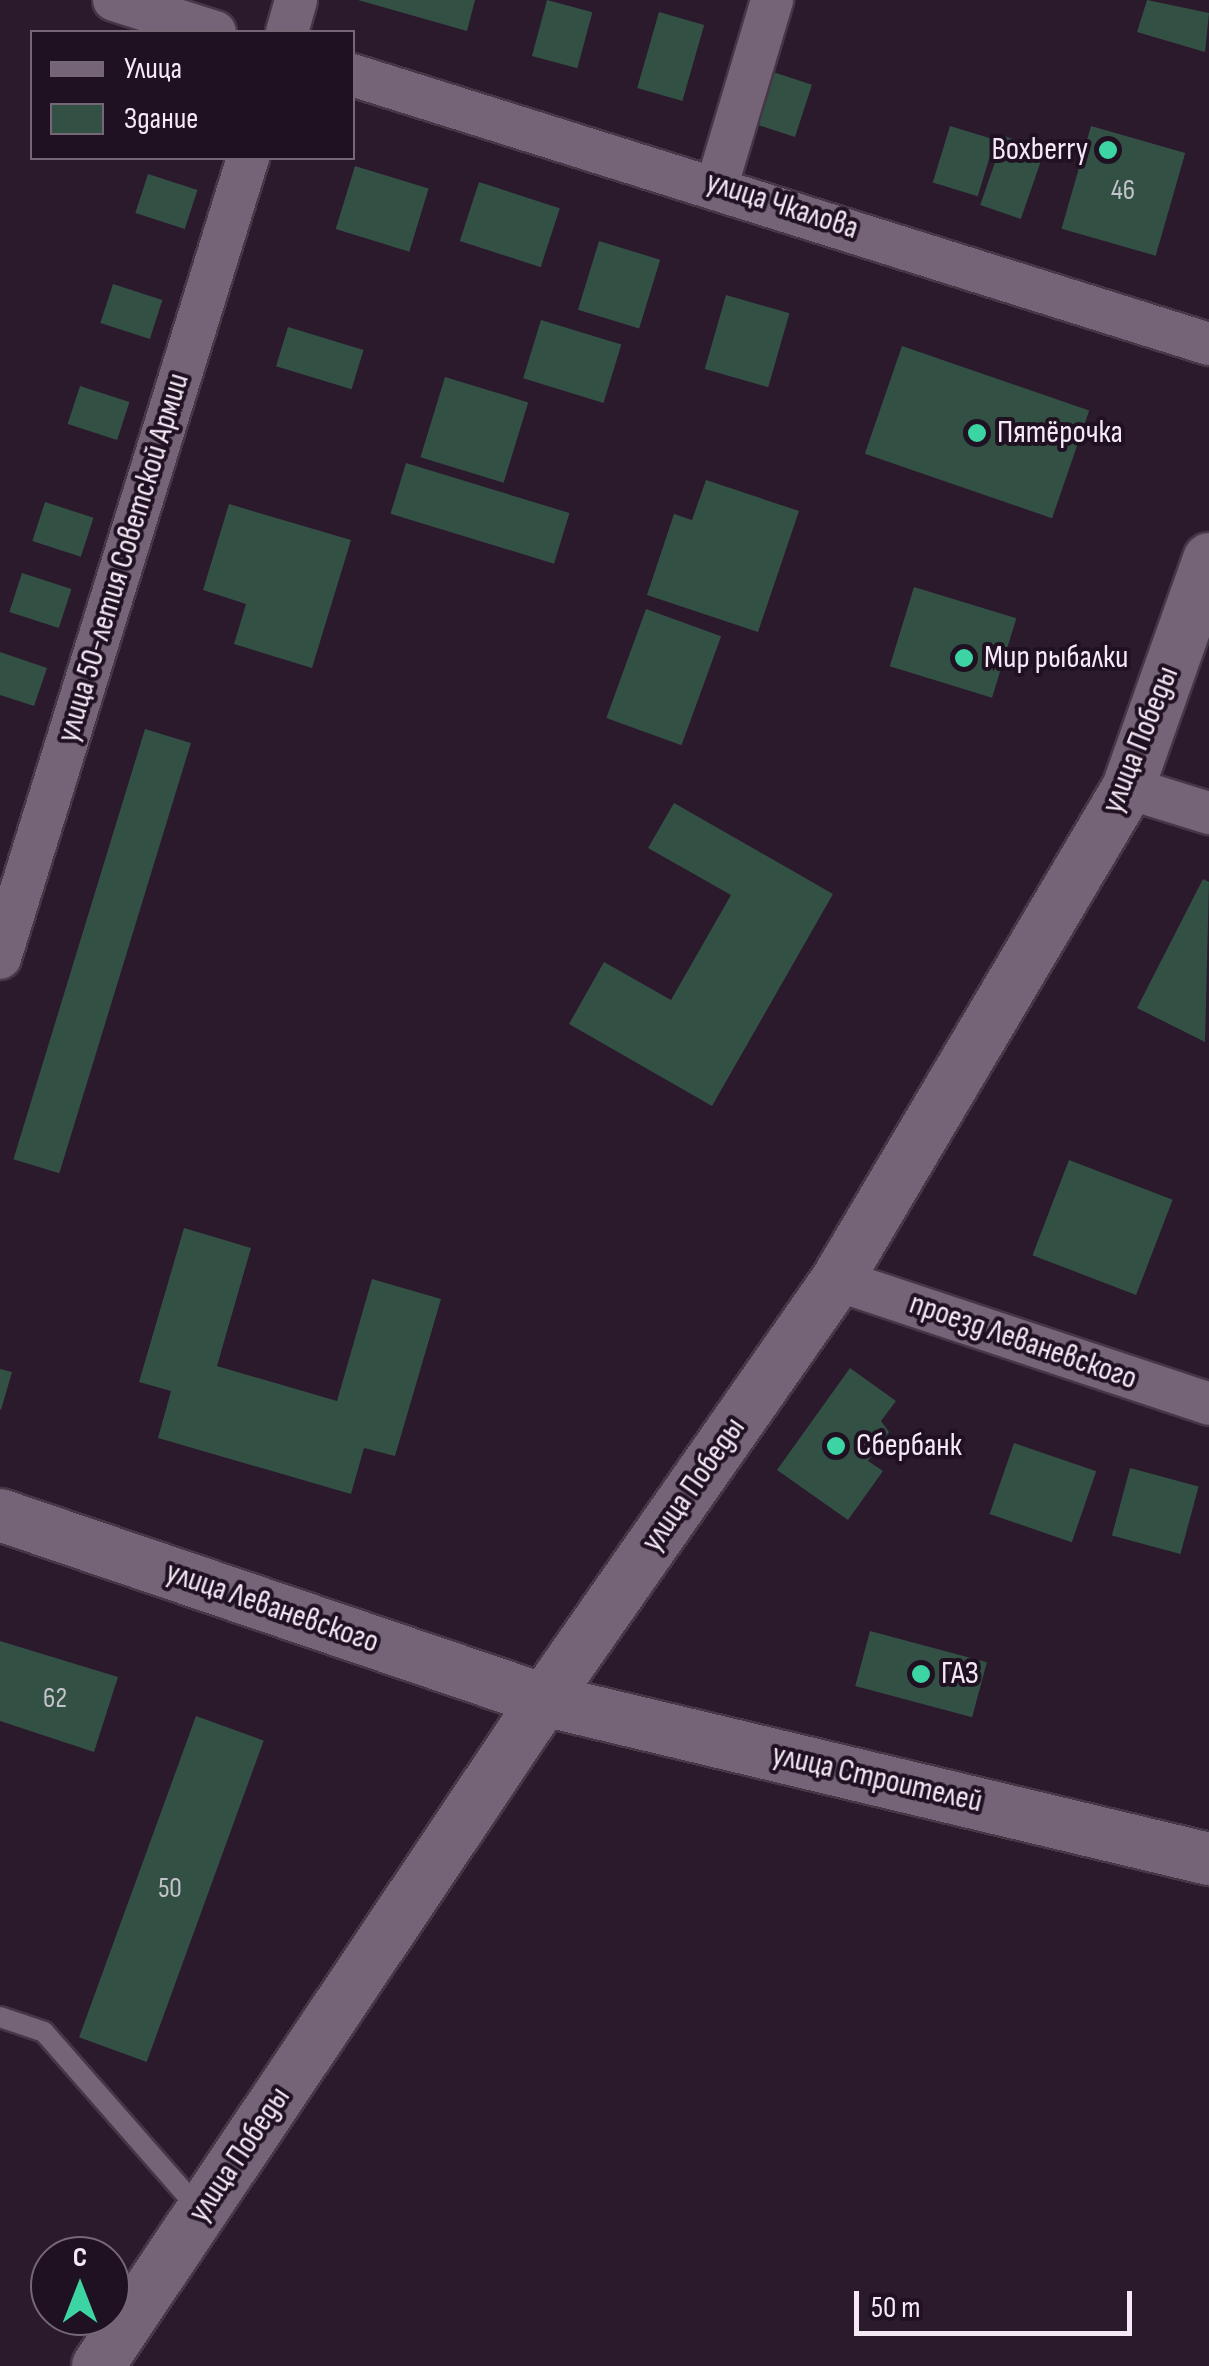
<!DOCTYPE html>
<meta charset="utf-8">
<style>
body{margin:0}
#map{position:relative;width:1209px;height:2366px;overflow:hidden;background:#2a1a2c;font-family:"Sofia Sans Condensed",sans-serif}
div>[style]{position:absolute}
.building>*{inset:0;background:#335044;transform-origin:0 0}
.roads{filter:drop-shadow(2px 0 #443746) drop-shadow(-2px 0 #443746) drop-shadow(0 2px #443746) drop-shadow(0 -2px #443746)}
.service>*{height:20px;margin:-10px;padding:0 10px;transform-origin:10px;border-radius:10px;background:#756377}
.minor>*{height:42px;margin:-21px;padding:0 21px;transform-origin:21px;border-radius:21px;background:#756377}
.tertiary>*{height:52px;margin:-26px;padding:0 26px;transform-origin:26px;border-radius:26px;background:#756377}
.dots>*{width:28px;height:28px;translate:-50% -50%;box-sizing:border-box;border:5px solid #201122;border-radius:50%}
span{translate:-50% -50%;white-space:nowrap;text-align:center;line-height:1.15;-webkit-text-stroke:8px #201122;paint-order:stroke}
.number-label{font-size:28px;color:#c4c3c9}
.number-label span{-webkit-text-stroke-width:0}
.poi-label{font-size:32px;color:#f4e9f5}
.right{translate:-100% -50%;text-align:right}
.left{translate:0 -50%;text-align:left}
.street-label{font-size:32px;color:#f4e9f5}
.legend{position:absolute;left:30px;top:30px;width:325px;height:130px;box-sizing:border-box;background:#201122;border:2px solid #756776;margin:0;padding:12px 18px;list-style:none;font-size:30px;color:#f4e9f5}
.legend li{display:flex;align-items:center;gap:20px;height:50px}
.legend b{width:50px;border:2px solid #756776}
.north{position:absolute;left:30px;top:2236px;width:100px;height:100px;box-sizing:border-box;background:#201122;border:2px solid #756776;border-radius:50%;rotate:0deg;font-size:28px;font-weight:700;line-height:40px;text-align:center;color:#f4e9f5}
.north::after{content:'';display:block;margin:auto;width:35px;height:45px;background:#3dd4a3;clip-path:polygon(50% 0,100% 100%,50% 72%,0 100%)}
.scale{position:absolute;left:854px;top:2291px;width:278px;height:45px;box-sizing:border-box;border:5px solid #f4e9f5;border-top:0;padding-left:12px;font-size:30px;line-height:35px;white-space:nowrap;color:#f4e9f5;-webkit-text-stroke:8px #201122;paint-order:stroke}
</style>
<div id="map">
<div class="building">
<div style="clip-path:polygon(358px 0,475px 0,467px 31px)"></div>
<div style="left:547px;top:0;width:47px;height:58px;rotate:15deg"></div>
<div style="clip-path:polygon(1147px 0,1209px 13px,1205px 52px,1137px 32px)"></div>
<div style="left:659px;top:12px;width:47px;height:79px;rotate:16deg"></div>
<div style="left:773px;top:72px;width:41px;height:55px;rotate:18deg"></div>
<div style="left:950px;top:126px;width:47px;height:59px;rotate:17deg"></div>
<div style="left:1091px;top:126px;width:98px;height:107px;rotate:16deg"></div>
<div style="left:1004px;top:136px;width:43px;height:73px;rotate:19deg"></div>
<div style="left:355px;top:166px;width:77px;height:66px;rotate:17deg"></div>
<div style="left:148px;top:174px;width:52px;height:41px;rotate:18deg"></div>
<div style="left:479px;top:182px;width:85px;height:62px;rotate:18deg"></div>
<div style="left:599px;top:241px;width:64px;height:72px;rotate:17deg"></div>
<div style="left:113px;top:284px;width:52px;height:41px;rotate:18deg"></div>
<div style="left:726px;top:295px;width:66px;height:77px;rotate:16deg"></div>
<div style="left:541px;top:320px;width:84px;height:61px;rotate:17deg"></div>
<div style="left:288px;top:327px;width:79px;height:41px;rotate:17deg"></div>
<div style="left:902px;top:346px;width:198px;height:114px;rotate:19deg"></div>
<div style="left:445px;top:377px;width:87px;height:84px;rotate:17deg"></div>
<div style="left:80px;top:386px;width:52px;height:40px;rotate:18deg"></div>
<div style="left:406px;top:463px;width:171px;height:53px;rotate:17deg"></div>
<div style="clip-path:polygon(706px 480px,799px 511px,758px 632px,647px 595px,674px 514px,692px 520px)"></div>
<div style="left:45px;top:502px;width:51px;height:41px;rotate:18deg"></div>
<div style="clip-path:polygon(229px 504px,351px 540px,312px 668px,234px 644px,246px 604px,203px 590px)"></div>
<div style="left:22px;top:573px;width:52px;height:41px;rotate:18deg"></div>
<div style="left:914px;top:587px;width:107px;height:83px;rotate:17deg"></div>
<div style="left:646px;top:609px;width:80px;height:116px;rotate:20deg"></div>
<div style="clip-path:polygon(0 652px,47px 668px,34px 706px,0 695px)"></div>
<div style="left:145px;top:729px;width:48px;height:450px;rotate:17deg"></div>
<div style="clip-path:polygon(674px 803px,833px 894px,712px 1106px,569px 1024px,604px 962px,671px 1000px,731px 895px,648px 848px)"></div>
<div style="clip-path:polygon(1203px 879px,1209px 882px,1205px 1042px,1137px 1008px)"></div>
<div style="left:1069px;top:1160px;width:111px;height:102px;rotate:21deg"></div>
<div style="clip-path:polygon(184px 1228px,251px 1248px,217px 1366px,337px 1401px,372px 1279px,441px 1299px,395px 1456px,364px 1448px,351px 1494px,158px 1438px,171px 1391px,139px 1382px)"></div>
<div style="clip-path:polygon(850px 1368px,896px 1401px,881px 1421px,889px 1432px,868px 1461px,883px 1471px,848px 1520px,777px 1470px)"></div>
<div style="clip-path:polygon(0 1369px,12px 1372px,1px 1410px,0 1409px)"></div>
<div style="left:1014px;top:1443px;width:87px;height:75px;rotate:19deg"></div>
<div style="left:1130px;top:1468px;width:71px;height:70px;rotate:15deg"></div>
<div style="left:870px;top:1631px;width:121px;height:57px;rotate:15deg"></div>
<div style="clip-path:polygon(0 1641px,118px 1677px,94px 1752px,0 1721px)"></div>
<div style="left:196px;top:1716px;width:72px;height:342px;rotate:20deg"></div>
</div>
<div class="roads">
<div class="service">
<div style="left:0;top:2017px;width:46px;rotate:18.8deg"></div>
<div style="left:44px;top:2032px;width:237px;rotate:48.8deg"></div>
</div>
<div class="minor">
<div style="left:114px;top:0;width:106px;rotate:17.6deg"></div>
<div style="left:287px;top:32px;width:33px;rotate:-74deg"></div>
<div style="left:352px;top:75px;width:898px;rotate:17.43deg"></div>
<div style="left:717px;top:185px;width:193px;rotate:-73.4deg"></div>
<div style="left:1128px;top:788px;width:85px;rotate:17.2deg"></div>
<div style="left:0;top:958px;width:838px;rotate:-72.78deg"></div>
<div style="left:837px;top:1280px;width:392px;rotate:18.4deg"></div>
</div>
<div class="tertiary">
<div style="left:0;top:1515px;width:575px;rotate:18.78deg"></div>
<div style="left:544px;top:1700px;width:684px;rotate:13.45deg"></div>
<div style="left:98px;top:2366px;width:802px;rotate:-56.19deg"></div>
<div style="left:544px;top:1700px;width:512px;rotate:-55.1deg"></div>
<div style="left:837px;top:1280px;width:572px;rotate:-59.4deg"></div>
<div style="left:1128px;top:788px;width:243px;rotate:-70.5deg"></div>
</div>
</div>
<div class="dots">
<div style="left:1108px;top:150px;background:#3dd4a3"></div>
<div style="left:977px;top:433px;background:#3dd4a3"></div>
<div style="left:964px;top:658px;background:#3dd4a3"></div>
<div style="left:836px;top:1446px;background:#3dd4a3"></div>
<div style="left:921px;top:1674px;background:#3dd4a3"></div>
</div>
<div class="number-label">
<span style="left:1123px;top:191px">46</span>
<span style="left:55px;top:1699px">62</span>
<span style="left:170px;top:1889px">50</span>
</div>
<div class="poi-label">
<span class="right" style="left:1088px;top:150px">Boxberry</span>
<span class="left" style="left:997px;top:433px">Пятёрочка</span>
<span class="left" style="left:984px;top:658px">Мир рыбалки</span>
<span class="left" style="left:856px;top:1446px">Сбербанк</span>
<span class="left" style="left:941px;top:1674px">ГАЗ</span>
</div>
<div class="street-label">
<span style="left:782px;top:206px;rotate:18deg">улица Чкалова</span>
<span style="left:124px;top:558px;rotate:-73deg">улица 50-летия Советской Армии</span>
<span style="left:1141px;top:740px;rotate:-68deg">улица Победы</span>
<span style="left:1023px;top:1342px;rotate:19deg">проезд Леваневского</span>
<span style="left:694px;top:1485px;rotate:-55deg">улица Победы</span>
<span style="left:272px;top:1608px;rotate:19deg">улица Леваневского</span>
<span style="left:877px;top:1779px;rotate:13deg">улица Строителей</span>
<span style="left:240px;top:2155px;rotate:-56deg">улица Победы</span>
</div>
<ul class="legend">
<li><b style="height:12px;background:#756377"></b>Улица</li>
<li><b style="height:28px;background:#335044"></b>Здание</li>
</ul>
<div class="north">С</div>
<div class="scale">50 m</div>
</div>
